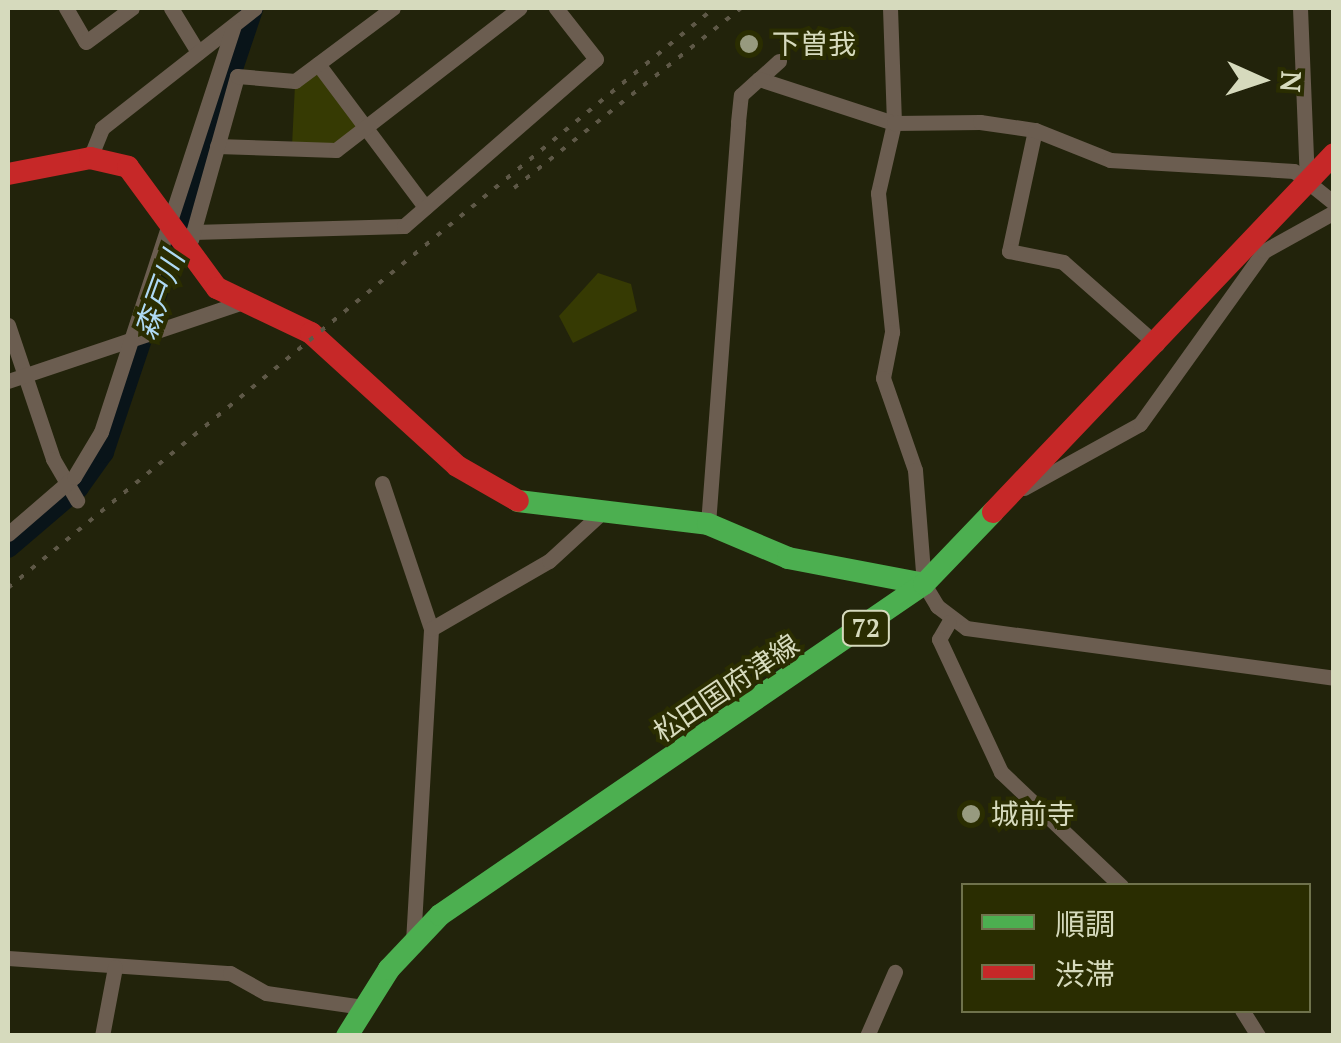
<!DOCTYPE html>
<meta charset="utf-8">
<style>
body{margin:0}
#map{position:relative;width:1341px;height:1043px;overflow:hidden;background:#22230b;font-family:"PT Serif","Noto Sans JP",serif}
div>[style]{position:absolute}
.green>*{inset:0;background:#363a03}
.river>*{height:22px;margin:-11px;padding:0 11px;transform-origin:11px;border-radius:11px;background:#091419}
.street>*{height:15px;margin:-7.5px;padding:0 7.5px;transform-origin:7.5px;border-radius:7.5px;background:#6b5d50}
.fast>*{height:22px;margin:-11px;padding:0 11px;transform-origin:11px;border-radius:11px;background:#4caf50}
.jam>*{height:22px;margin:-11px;padding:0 11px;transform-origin:11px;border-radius:11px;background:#c62828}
.rail>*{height:4px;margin-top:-2px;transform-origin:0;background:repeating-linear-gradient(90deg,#5e5847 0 5px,transparent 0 15px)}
.dots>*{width:28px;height:28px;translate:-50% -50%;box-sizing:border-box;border:5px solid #2a2d01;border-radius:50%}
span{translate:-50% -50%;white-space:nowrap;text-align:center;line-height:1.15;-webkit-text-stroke:8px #2a2d01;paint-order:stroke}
.shield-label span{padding:2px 8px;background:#2a2d01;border:2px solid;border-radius:8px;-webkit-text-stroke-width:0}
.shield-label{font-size:25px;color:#d6dabd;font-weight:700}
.poi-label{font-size:28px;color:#d6dabd}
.left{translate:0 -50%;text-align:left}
.street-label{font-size:28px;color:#d6dabd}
.water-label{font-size:30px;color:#afdaf4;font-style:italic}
.frame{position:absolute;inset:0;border:10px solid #d6dabd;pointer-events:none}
.legend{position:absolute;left:961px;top:883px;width:350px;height:130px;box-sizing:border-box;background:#2a2d01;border:2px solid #6f724c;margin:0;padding:12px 18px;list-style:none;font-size:30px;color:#d6dabd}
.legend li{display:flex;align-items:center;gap:20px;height:50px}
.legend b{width:50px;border:2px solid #6f724c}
.north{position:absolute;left:1211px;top:30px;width:100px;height:100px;-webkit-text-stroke:8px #2a2d01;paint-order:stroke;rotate:93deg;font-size:28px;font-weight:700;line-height:40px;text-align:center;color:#d6dabd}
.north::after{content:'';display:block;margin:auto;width:35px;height:45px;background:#d6dabd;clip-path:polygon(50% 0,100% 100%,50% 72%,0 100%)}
</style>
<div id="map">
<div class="green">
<div style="clip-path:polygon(318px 68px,363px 129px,336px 148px,292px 146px,295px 85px)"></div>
<div style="clip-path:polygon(598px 273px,631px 284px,637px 311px,573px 343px,559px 316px)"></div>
</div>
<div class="river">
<div style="left:8px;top:547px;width:92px;rotate:-40.6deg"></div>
<div style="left:78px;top:487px;width:43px;rotate:-54.5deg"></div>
<div style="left:103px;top:452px;width:468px;rotate:-71.4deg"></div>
</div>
<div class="street">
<div style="left:66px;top:8px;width:39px;rotate:60deg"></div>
<div style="left:86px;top:42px;width:57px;rotate:-36.5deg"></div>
<div style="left:171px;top:8px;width:52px;rotate:58.5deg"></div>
<div style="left:890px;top:8px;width:115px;rotate:88deg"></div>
<div style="left:894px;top:123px;width:72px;rotate:102.9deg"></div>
<div style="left:878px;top:193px;width:140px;rotate:84.2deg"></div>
<div style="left:892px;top:332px;width:47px;rotate:101.1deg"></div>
<div style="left:883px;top:378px;width:97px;rotate:70.8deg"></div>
<div style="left:915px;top:470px;width:114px;rotate:85.5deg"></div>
<div style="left:924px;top:584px;width:26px;rotate:59deg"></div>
<div style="left:937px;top:606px;width:36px;rotate:37deg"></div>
<div style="left:966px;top:628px;width:371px;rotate:7.7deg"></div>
<div style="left:1300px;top:8px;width:175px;rotate:87.7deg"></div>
<div style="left:318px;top:64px;width:179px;rotate:53.2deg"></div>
<div style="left:759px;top:79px;width:27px;rotate:-42deg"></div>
<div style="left:1035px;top:130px;width:124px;rotate:102.1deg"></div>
<div style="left:1009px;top:251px;width:55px;rotate:11.5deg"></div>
<div style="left:1063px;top:262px;width:125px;rotate:41.4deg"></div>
<div style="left:217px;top:146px;width:119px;rotate:1.9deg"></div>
<div style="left:336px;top:150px;width:232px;rotate:-37.7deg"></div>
<div style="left:90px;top:158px;width:32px;rotate:-68deg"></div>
<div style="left:102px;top:128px;width:194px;rotate:-38.1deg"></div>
<div style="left:193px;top:232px;width:211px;rotate:-1.6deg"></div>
<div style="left:404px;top:226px;width:254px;rotate:-41deg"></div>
<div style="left:596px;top:59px;width:65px;rotate:-128.1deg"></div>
<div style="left:191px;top:240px;width:170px;rotate:-74.3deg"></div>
<div style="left:237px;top:76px;width:58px;rotate:4.9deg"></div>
<div style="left:295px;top:81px;width:122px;rotate:-36.7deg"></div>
<div style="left:8px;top:325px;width:141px;rotate:71.4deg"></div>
<div style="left:53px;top:459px;width:48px;rotate:59.7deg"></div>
<div style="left:8px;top:381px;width:242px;rotate:-18.6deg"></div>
<div style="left:382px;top:483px;width:154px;rotate:71.4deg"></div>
<div style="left:1024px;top:488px;width:132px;rotate:-28.9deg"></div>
<div style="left:1140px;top:424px;width:213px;rotate:-54.4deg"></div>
<div style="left:1264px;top:251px;width:80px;rotate:-29.1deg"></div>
<div style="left:708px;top:524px;width:403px;rotate:-85.7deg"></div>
<div style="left:738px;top:122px;width:27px;rotate:-84deg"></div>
<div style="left:741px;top:95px;width:24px;rotate:-42deg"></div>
<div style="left:759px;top:79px;width:142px;rotate:18.1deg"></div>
<div style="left:894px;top:123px;width:86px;rotate:-0.7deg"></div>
<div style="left:980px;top:122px;width:56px;rotate:8.3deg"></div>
<div style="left:1035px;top:130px;width:81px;rotate:21.8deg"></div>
<div style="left:1110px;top:160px;width:184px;rotate:3.4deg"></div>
<div style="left:1294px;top:171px;width:51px;rotate:38.7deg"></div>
<div style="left:8px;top:534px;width:87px;rotate:-40.8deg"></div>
<div style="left:74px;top:477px;width:52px;rotate:-59deg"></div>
<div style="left:101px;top:432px;width:426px;rotate:-71.9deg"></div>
<div style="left:949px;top:622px;width:20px;rotate:120deg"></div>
<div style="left:939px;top:639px;width:147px;rotate:65deg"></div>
<div style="left:1001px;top:772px;width:166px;rotate:43.5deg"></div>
<div style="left:413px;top:942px;width:314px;rotate:-86.7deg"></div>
<div style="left:431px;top:629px;width:136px;rotate:-30deg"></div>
<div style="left:549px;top:561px;width:65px;rotate:-42.5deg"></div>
<div style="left:8px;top:958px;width:223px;rotate:3.9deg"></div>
<div style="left:230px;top:973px;width:41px;rotate:29.1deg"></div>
<div style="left:266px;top:993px;width:98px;rotate:8.2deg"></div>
<div style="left:1242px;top:1010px;width:31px;rotate:58deg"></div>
<div style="left:102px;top:1036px;width:70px;rotate:-79.3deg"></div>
<div style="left:867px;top:1036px;width:70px;rotate:-66.4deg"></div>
</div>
<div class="fast">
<div style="left:518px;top:501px;width:191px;rotate:6.9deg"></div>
<div style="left:708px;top:524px;width:87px;rotate:23deg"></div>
<div style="left:788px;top:558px;width:138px;rotate:10.8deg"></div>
<div style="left:347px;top:1036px;width:79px;rotate:-57.9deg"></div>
<div style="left:389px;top:969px;width:74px;rotate:-46.6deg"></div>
<div style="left:440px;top:915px;width:586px;rotate:-34.37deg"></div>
<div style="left:924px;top:584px;width:100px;rotate:-46.2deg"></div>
</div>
<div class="jam">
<div style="left:8px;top:174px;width:84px;rotate:-11deg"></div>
<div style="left:90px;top:158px;width:39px;rotate:13deg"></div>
<div style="left:128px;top:167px;width:150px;rotate:53.7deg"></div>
<div style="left:217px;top:288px;width:104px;rotate:25.6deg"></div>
<div style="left:311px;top:333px;width:197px;rotate:42.3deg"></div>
<div style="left:457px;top:466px;width:70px;rotate:29.8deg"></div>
<div style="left:993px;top:512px;width:494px;rotate:-46.4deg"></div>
</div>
<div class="rail">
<div style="left:514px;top:188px;width:290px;rotate:-38.4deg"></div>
<div style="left:8px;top:588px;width:914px;rotate:-39.4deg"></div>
</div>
<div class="dots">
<div style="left:749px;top:44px;background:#979a7f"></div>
<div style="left:971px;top:814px;background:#979a7f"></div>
</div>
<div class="shield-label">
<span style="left:866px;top:628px">72</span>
</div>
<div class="poi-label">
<span class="left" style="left:772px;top:44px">下曽我</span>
<span class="left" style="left:991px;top:814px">城前寺</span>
</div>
<div class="street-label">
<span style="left:726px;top:688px;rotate:-34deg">松田国府津線</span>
</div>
<div class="water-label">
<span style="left:159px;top:295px;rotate:-70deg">森戸川</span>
</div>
<div class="frame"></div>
<ul class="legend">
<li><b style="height:12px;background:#4caf50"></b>順調</li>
<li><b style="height:12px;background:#c62828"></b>渋滞</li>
</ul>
<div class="north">N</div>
</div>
